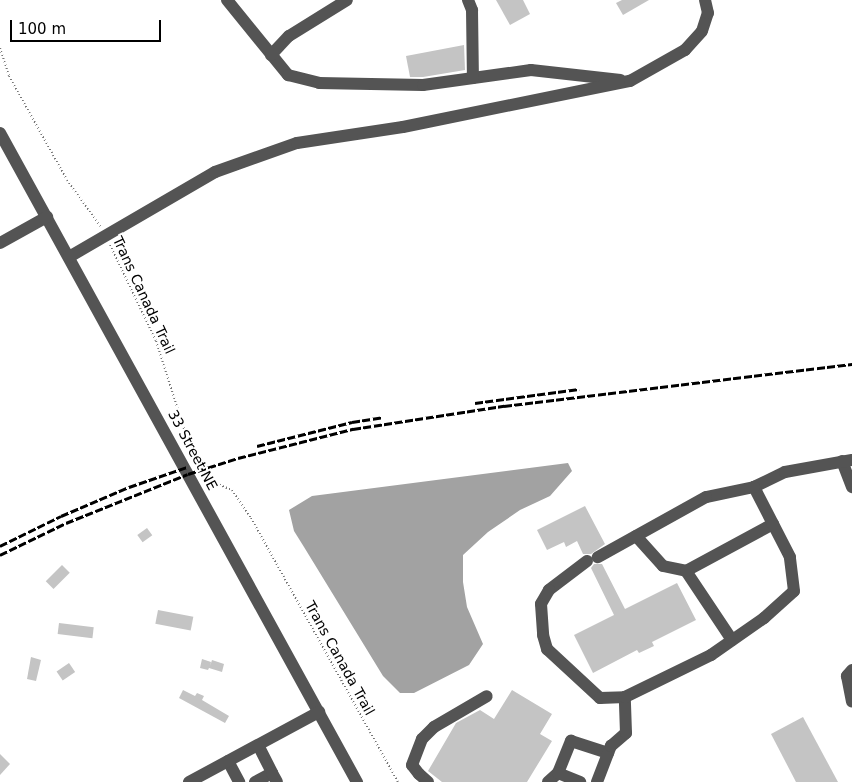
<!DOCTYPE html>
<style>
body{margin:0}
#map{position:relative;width:852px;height:782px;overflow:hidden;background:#fff;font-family:"DejaVu Sans",sans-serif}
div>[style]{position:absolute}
.water>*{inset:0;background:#a2a2a2}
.building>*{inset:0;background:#c4c4c4;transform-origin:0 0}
.path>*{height:2px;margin-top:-1px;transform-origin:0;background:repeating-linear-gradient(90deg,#767676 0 1px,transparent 0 3.5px)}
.minor>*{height:12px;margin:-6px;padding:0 6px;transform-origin:6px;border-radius:6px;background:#545454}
.rail>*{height:3px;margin-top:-1.5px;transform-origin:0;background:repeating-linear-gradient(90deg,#000 0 8px,transparent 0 10.5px)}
span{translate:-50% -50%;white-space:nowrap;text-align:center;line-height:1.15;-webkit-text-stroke:4px #fff;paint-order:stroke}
.street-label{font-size:14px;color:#000}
.scale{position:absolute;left:10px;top:20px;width:151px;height:22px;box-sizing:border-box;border:2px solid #000;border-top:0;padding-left:6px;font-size:15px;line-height:18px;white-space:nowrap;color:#000;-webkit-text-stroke:4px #fff;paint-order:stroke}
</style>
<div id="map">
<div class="water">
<div style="clip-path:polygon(568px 463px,572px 471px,550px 496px,520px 510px,488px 532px,463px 555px,463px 582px,467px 607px,483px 644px,469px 665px,414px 693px,400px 693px,383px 676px,304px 547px,294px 531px,289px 510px,312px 496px)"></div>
</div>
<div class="building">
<div style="clip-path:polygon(496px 0,523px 0,530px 14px,510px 25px)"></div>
<div style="clip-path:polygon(622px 0,649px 0,623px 15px,616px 3px)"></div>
<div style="clip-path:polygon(464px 45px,465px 70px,423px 77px,410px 77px,406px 56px)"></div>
<div style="clip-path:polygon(585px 506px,605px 544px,591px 554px,583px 554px,577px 541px,566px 547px,564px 542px,547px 550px,537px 530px)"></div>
<div style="left:147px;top:528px;width:9px;height:12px;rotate:54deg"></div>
<div style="clip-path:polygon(594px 564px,602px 564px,625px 609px,677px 583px,696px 620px,652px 642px,654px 646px,639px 653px,637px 650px,593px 673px,574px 635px,614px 615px,591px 568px)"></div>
<div style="left:62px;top:565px;width:11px;height:23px;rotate:45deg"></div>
<div style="left:158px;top:610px;width:36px;height:14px;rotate:11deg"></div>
<div style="left:59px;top:623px;width:35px;height:11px;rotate:7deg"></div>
<div style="clip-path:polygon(31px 657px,41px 660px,36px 681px,27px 679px)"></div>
<div style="clip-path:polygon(202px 659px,211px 662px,210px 666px,212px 660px,224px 664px,222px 672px,209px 668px,208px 670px,200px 668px)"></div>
<div style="left:69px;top:663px;width:11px;height:15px;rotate:56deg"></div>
<div style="clip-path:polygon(183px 690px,195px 696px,197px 693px,204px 696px,202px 700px,229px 716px,225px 723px,179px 698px)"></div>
<div style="clip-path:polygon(512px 690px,552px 714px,540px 734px,552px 741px,527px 782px,442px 782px,428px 771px,456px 723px,480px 710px,494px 719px)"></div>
<div style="clip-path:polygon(803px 717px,838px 782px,796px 782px,771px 734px)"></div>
<div style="clip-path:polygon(0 754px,10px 764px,0 775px)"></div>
</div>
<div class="path">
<div style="left:0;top:48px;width:29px;rotate:72deg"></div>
<div style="left:9px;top:76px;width:21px;rotate:61deg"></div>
<div style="left:19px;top:94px;width:98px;rotate:60.8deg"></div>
<div style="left:67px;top:180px;width:57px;rotate:54.3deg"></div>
<div style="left:110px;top:245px;width:106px;rotate:64.4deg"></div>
<div style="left:156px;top:341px;width:102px;rotate:72.3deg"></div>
<div style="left:187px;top:438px;width:42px;rotate:63.4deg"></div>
<div style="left:206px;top:476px;width:9px;rotate:41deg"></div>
<div style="left:213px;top:482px;width:21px;rotate:23deg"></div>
<div style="left:232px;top:490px;width:34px;rotate:56deg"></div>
<div style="left:251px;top:518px;width:302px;rotate:60.9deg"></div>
</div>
<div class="minor">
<div style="left:227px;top:0;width:97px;rotate:50.9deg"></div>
<div style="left:288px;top:75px;width:32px;rotate:14deg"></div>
<div style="left:319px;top:83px;width:104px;rotate:1.1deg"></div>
<div style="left:423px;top:85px;width:109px;rotate:-7.9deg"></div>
<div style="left:531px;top:70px;width:90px;rotate:6.4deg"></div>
<div style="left:468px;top:0;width:11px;rotate:68deg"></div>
<div style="left:472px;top:10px;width:68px;rotate:89.2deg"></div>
<div style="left:271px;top:55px;width:26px;rotate:-47deg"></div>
<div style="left:289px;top:36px;width:68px;rotate:-31.8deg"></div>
<div style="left:0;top:133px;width:741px;rotate:61.19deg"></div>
<div style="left:0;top:243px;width:54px;rotate:-29deg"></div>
<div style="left:69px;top:257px;width:169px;rotate:-30.2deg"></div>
<div style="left:215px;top:172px;width:87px;rotate:-19.5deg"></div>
<div style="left:297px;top:143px;width:107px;rotate:-8.6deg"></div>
<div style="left:403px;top:127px;width:232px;rotate:-11.5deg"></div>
<div style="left:630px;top:81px;width:63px;rotate:-29.4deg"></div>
<div style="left:685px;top:50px;width:25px;rotate:-48deg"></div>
<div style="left:702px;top:31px;width:19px;rotate:-72deg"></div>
<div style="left:708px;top:13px;width:13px;rotate:-103deg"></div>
<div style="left:842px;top:461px;width:28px;rotate:69deg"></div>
<div style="left:754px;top:487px;width:34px;rotate:-26deg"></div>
<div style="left:785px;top:472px;width:68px;rotate:-10.2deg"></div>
<div style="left:636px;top:536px;width:40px;rotate:48deg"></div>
<div style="left:663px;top:566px;width:24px;rotate:12deg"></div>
<div style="left:686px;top:571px;width:83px;rotate:56.3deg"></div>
<div style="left:587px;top:561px;width:48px;rotate:142.7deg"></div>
<div style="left:549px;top:590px;width:16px;rotate:120deg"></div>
<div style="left:541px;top:604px;width:31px;rotate:86deg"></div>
<div style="left:543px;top:635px;width:15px;rotate:74deg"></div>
<div style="left:547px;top:649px;width:72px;rotate:42.8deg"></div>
<div style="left:600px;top:698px;width:25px;rotate:-2deg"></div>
<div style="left:686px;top:571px;width:99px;rotate:-28.4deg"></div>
<div style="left:852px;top:670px;width:8px;rotate:130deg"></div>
<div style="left:847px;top:676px;width:26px;rotate:79deg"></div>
<div style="left:258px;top:745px;width:31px;rotate:63deg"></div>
<div style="left:228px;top:761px;width:24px;rotate:62deg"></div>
<div style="left:558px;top:773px;width:35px;rotate:-68deg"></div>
<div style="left:571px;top:741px;width:39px;rotate:18deg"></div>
<div style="left:189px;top:782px;width:148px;rotate:-28.3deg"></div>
<div style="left:255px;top:782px;width:19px;rotate:-28deg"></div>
<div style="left:272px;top:773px;width:10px;rotate:61deg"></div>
<div style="left:428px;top:782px;width:12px;rotate:-138deg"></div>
<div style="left:419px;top:774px;width:11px;rotate:-128deg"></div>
<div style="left:412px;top:765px;width:28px;rotate:-69deg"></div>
<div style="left:422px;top:739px;width:17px;rotate:-45deg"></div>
<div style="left:434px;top:727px;width:61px;rotate:-30.3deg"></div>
<div style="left:548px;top:782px;width:13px;rotate:-42deg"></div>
<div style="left:558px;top:773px;width:24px;rotate:22deg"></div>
<div style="left:597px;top:782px;width:39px;rotate:-69deg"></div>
<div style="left:611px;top:746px;width:20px;rotate:-41deg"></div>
<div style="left:626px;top:733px;width:36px;rotate:-92deg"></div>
<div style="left:625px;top:697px;width:96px;rotate:-26deg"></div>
<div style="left:711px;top:655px;width:65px;rotate:-34.9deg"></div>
<div style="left:764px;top:618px;width:40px;rotate:-42deg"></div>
<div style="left:794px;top:591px;width:34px;rotate:-97deg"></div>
<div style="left:790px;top:557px;width:79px;rotate:-117.2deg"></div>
<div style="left:754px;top:487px;width:49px;rotate:168.2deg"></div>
<div style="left:706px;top:497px;width:124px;rotate:150.9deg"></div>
</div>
<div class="rail">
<div style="left:475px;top:403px;width:105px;rotate:-7.7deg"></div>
<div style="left:257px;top:446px;width:98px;rotate:-14.2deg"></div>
<div style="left:352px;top:422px;width:31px;rotate:-9deg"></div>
<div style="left:0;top:546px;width:68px;rotate:-26.2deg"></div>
<div style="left:61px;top:516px;width:74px;rotate:-23.1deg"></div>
<div style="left:129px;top:487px;width:61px;rotate:-19deg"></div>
<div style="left:0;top:555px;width:73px;rotate:-25.9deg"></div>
<div style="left:66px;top:523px;width:131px;rotate:-21.9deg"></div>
<div style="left:188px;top:474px;width:52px;rotate:-17.7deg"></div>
<div style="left:238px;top:458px;width:119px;rotate:-14.2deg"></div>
<div style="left:353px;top:429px;width:153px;rotate:-8.7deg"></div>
<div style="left:504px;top:406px;width:351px;rotate:-6.9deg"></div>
</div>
<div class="street-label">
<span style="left:144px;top:295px;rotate:65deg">Trans Canada Trail</span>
<span style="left:193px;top:450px;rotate:62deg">33 Street NE</span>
<span style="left:340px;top:658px;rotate:61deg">Trans Canada Trail</span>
</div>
<div class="scale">100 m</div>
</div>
